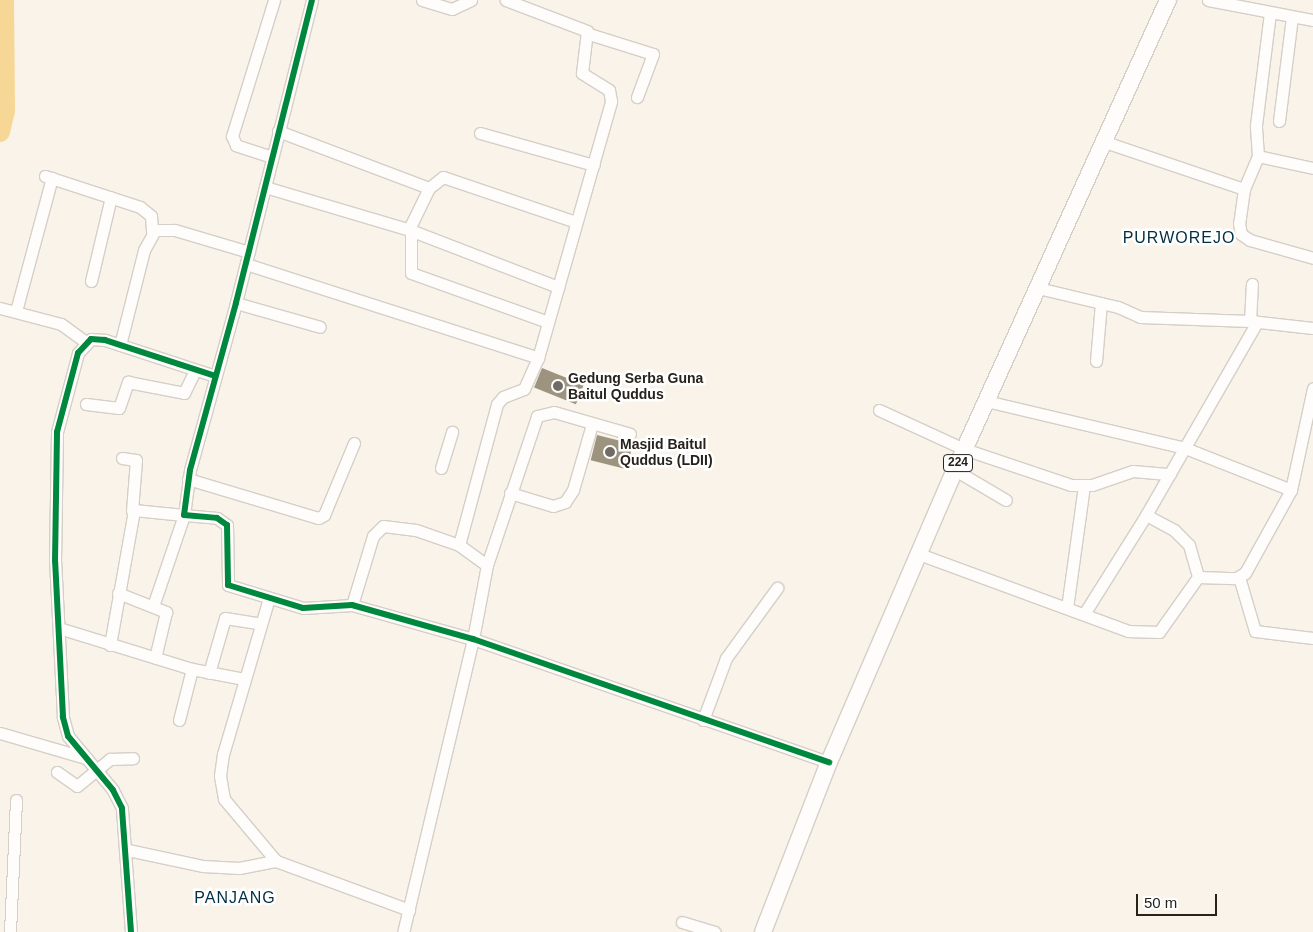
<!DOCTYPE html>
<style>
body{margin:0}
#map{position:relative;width:1313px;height:932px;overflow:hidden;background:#f9f3e9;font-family:Arial,sans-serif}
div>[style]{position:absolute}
.river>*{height:20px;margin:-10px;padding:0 10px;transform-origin:10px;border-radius:10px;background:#f7d795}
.building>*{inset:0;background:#9d9480;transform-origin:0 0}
.roads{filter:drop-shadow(1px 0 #d4cfc7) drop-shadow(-1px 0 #d4cfc7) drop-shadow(0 1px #d4cfc7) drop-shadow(0 -1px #d4cfc7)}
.minor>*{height:11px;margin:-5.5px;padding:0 5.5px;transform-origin:5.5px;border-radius:5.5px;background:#fefdfc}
.primary>*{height:16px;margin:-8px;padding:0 8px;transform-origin:8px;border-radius:8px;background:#fefdfc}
.cycleway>*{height:6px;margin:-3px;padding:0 3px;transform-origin:3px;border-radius:3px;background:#00873e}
.dots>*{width:14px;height:14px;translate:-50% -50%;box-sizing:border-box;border:2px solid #fff;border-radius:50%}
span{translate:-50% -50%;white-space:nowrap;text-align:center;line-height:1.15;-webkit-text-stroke:5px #fff;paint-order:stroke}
.shield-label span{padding:1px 4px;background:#fff;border:1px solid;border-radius:4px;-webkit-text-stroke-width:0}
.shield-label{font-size:12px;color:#26221c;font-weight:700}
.poi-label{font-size:14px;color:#26221c;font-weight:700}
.left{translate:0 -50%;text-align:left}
.quarter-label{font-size:16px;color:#002e42;letter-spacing:1px}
.scale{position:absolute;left:1136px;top:894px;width:81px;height:22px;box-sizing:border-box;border:2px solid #26221c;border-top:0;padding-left:6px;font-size:15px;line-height:18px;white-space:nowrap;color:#26221c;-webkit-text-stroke:4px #fff;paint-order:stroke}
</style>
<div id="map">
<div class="river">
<div style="left:0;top:132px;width:22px;rotate:-77deg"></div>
<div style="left:5px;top:111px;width:111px;rotate:-90.5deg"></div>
</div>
<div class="building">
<div style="left:542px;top:368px;width:45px;height:21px;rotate:22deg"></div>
<div style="left:597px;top:435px;width:37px;height:26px;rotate:14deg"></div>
</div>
<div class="roads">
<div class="minor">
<div style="left:312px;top:0;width:312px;rotate:104.1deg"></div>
<div style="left:236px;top:303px;width:173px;rotate:105.4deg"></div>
<div style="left:190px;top:470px;width:45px;rotate:97.6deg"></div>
<div style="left:184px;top:515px;width:33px;rotate:5deg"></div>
<div style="left:217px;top:518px;width:12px;rotate:35deg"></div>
<div style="left:227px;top:525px;width:60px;rotate:89deg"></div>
<div style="left:228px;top:585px;width:78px;rotate:17deg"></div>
<div style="left:303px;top:608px;width:49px;rotate:-3.5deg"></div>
<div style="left:352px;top:605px;width:126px;rotate:15.7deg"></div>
<div style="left:473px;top:639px;width:377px;rotate:19.1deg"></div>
<div style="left:422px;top:0;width:31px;rotate:17deg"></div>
<div style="left:452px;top:9px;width:21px;rotate:-25deg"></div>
<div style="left:1208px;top:0;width:107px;rotate:10.8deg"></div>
<div style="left:589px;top:34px;width:67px;rotate:17.4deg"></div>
<div style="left:653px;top:54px;width:46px;rotate:110.4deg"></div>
<div style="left:1279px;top:121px;width:105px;rotate:-82.9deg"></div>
<div style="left:278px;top:131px;width:161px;rotate:20.7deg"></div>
<div style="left:480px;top:133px;width:118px;rotate:15.7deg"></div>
<div style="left:1105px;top:142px;width:147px;rotate:18.7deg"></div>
<div style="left:1258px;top:156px;width:31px;rotate:-94deg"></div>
<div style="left:1256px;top:125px;width:113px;rotate:-82.9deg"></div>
<div style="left:272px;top:157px;width:38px;rotate:-162deg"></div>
<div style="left:236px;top:145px;width:10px;rotate:-114deg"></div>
<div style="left:232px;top:136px;width:142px;rotate:-72.8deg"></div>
<div style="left:1313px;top:168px;width:56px;rotate:-167.7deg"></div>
<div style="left:1258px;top:156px;width:36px;rotate:113deg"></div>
<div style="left:1244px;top:189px;width:34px;rotate:98deg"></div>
<div style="left:1239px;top:223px;width:11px;rotate:80deg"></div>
<div style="left:1241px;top:234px;width:11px;rotate:34deg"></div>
<div style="left:1250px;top:240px;width:66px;rotate:15.9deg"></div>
<div style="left:45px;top:176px;width:100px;rotate:18.1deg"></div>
<div style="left:140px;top:207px;width:14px;rotate:39deg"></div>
<div style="left:151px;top:216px;width:16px;rotate:86deg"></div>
<div style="left:265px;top:187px;width:151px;rotate:16.5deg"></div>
<div style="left:410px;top:230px;width:159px;rotate:21.1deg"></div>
<div style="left:246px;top:264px;width:307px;rotate:17.8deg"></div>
<div style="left:91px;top:281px;width:86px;rotate:-76.6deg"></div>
<div style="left:1038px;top:288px;width:82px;rotate:13.4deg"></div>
<div style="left:1118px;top:307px;width:24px;rotate:24deg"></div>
<div style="left:1140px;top:317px;width:110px;rotate:2.1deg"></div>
<div style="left:1250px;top:321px;width:63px;rotate:6.3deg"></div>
<div style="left:236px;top:303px;width:87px;rotate:15.9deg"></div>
<div style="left:0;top:308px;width:63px;rotate:14.7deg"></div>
<div style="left:61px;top:324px;width:31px;rotate:36deg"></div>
<div style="left:16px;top:311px;width:138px;rotate:-74.9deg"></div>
<div style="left:1250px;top:321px;width:37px;rotate:-87deg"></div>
<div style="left:548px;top:322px;width:145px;rotate:-160.3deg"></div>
<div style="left:411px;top:273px;width:48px;rotate:-90deg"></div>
<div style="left:411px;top:225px;width:41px;rotate:-64.1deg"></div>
<div style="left:429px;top:188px;width:18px;rotate:-38deg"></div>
<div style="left:443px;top:177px;width:140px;rotate:18.7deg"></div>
<div style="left:120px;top:345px;width:98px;rotate:-75.8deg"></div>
<div style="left:144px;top:250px;width:23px;rotate:-61deg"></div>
<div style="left:155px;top:230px;width:20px"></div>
<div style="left:175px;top:230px;width:77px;rotate:16.6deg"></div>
<div style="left:1096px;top:361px;width:58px;rotate:-85.1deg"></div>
<div style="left:986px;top:401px;width:204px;rotate:13.3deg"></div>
<div style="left:1185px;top:448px;width:114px;rotate:21.6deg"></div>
<div style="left:86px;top:404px;width:33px;rotate:7deg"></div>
<div style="left:119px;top:408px;width:28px;rotate:-71deg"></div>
<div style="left:128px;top:382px;width:57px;rotate:11.1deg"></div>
<div style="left:184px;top:393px;width:25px;rotate:-64deg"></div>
<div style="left:879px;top:410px;width:94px;rotate:24.6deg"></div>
<div style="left:964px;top:449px;width:113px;rotate:18.6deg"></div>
<div style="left:1071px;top:485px;width:21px"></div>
<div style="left:1092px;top:485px;width:43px;rotate:-18.9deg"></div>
<div style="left:1133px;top:471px;width:37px;rotate:5deg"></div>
<div style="left:122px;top:458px;width:14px;rotate:8deg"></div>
<div style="left:136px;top:460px;width:51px;rotate:94.5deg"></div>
<div style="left:441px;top:468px;width:38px;rotate:-73deg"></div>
<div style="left:955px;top:470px;width:59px;rotate:30.5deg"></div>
<div style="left:188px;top:479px;width:136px;rotate:16.7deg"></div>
<div style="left:318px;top:518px;width:7px;rotate:-27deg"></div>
<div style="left:324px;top:515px;width:78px;rotate:-67.4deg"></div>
<div style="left:510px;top:493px;width:45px;rotate:16.8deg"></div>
<div style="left:553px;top:506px;width:13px;rotate:-18deg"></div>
<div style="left:565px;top:502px;width:14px;rotate:-56deg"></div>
<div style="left:573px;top:490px;width:69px;rotate:-73.9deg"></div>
<div style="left:1146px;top:515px;width:32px;rotate:28deg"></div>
<div style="left:1174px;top:530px;width:21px;rotate:45deg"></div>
<div style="left:1189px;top:545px;width:33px;rotate:74deg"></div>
<div style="left:459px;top:545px;width:146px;rotate:-74.9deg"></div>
<div style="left:497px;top:404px;width:9px;rotate:-49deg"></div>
<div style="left:503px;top:397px;width:22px;rotate:-21deg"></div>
<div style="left:524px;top:389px;width:34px;rotate:-66deg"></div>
<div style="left:538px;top:358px;width:267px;rotate:-74.1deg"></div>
<div style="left:611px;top:101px;width:11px;rotate:-100deg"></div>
<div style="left:609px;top:90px;width:32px;rotate:-148deg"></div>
<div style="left:582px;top:73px;width:42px;rotate:-83.2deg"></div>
<div style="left:587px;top:31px;width:87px;rotate:-159.1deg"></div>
<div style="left:919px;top:554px;width:223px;rotate:20.2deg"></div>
<div style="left:1128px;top:631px;width:31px;rotate:2deg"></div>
<div style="left:1159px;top:632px;width:67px;rotate:-54.7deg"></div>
<div style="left:1198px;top:577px;width:38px;rotate:2deg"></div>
<div style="left:1236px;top:578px;width:10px;rotate:-29deg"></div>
<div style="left:1245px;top:573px;width:95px;rotate:-61deg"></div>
<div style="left:1291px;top:490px;width:104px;rotate:-77.8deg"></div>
<div style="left:487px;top:565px;width:157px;rotate:-71.4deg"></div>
<div style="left:537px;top:416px;width:17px;rotate:-13deg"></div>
<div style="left:554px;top:412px;width:79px;rotate:16.1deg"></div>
<div style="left:1239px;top:577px;width:56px;rotate:73.5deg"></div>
<div style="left:1255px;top:631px;width:58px;rotate:6.9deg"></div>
<div style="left:118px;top:593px;width:52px;rotate:21.6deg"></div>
<div style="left:166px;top:612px;width:47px;rotate:103.4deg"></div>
<div style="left:269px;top:598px;width:163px;rotate:106.4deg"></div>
<div style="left:223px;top:754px;width:22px;rotate:98deg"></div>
<div style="left:220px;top:776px;width:23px;rotate:80deg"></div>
<div style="left:224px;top:799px;width:81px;rotate:50deg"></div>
<div style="left:276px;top:861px;width:142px;rotate:20.2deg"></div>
<div style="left:352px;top:605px;width:72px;rotate:-73.1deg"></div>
<div style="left:373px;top:536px;width:14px;rotate:-45deg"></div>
<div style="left:383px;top:526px;width:33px;rotate:7deg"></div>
<div style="left:416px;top:530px;width:46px;rotate:19.2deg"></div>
<div style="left:459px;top:545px;width:34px;rotate:36deg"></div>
<div style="left:487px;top:565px;width:75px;rotate:100.7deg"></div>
<div style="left:473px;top:639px;width:301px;rotate:103.4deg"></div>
<div style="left:1067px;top:608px;width:123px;rotate:-82.1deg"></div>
<div style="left:1084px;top:614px;width:117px;rotate:-57.9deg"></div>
<div style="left:1146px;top:515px;width:223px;rotate:-60.1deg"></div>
<div style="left:62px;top:629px;width:136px;rotate:17.1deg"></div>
<div style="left:192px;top:669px;width:53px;rotate:10.9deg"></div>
<div style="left:110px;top:645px;width:137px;rotate:-79.9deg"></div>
<div style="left:134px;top:510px;width:50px;rotate:5.7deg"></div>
<div style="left:184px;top:515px;width:96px;rotate:108.8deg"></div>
<div style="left:209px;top:673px;width:57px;rotate:-73.8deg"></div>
<div style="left:225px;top:618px;width:36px;rotate:9deg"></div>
<div style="left:179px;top:720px;width:53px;rotate:-75.7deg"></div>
<div style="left:703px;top:720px;width:66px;rotate:-69.6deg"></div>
<div style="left:726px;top:658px;width:87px;rotate:-53.9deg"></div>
<div style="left:0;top:733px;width:90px;rotate:16.2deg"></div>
<div style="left:57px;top:772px;width:24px;rotate:35deg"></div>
<div style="left:77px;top:786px;width:43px;rotate:-39.3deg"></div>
<div style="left:110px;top:759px;width:23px;rotate:-2deg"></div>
<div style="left:128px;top:850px;width:77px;rotate:12deg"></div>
<div style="left:203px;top:866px;width:36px;rotate:3deg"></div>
<div style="left:239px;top:868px;width:38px;rotate:-11deg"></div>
<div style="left:682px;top:922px;width:34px;rotate:17deg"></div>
<div style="left:10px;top:932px;width:132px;rotate:-87.4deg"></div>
<div style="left:131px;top:932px;width:124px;rotate:-94.2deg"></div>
<div style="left:122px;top:808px;width:20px;rotate:-117deg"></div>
<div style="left:113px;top:790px;width:70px;rotate:-129.8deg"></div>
<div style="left:68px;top:736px;width:20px;rotate:-105deg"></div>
<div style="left:63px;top:717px;width:156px;rotate:-92.9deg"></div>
<div style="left:55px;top:561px;width:129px;rotate:-89.1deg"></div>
<div style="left:57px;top:432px;width:82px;rotate:-75.1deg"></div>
<div style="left:78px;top:353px;width:19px;rotate:-47deg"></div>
<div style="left:91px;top:339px;width:14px;rotate:4deg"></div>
<div style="left:105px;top:340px;width:116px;rotate:18.1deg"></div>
</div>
<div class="primary">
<div style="left:763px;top:932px;width:182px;rotate:-68.8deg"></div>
<div style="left:829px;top:762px;width:318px;rotate:-66.7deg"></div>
<div style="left:955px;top:470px;width:516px;rotate:-65.62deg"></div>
</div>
</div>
<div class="cycleway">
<div style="left:312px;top:0;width:312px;rotate:104.1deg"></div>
<div style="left:236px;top:303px;width:173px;rotate:105.4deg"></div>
<div style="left:190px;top:470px;width:45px;rotate:97.6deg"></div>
<div style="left:184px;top:515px;width:33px;rotate:5deg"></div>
<div style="left:217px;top:518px;width:12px;rotate:35deg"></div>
<div style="left:227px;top:525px;width:60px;rotate:89deg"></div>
<div style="left:228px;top:585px;width:78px;rotate:17deg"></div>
<div style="left:303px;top:608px;width:49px;rotate:-3.5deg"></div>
<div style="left:352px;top:605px;width:126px;rotate:15.7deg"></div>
<div style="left:473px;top:639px;width:377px;rotate:19.1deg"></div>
<div style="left:131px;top:932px;width:124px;rotate:-94.2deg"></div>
<div style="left:122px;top:808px;width:20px;rotate:-117deg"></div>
<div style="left:113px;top:790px;width:70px;rotate:-129.8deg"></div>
<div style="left:68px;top:736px;width:20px;rotate:-105deg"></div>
<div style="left:63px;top:717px;width:156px;rotate:-92.9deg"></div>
<div style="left:55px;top:561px;width:129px;rotate:-89.1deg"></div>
<div style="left:57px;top:432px;width:82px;rotate:-75.1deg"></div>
<div style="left:78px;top:353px;width:19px;rotate:-47deg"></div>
<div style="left:91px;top:339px;width:14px;rotate:4deg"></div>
<div style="left:105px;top:340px;width:116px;rotate:18.1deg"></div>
</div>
<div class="dots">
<div style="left:558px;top:386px;background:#706b64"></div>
<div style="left:610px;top:452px;background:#706b64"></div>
</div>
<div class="shield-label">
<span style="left:958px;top:463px">224</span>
</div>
<div class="poi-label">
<span class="left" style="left:568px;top:386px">Gedung Serba Guna<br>Baitul Quddus</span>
<span class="left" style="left:620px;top:452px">Masjid Baitul<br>Quddus (LDII)</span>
</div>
<div class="quarter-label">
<span style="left:1179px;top:238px">PURWOREJO</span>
<span style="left:235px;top:898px">PANJANG</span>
</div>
<div class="scale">50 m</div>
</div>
